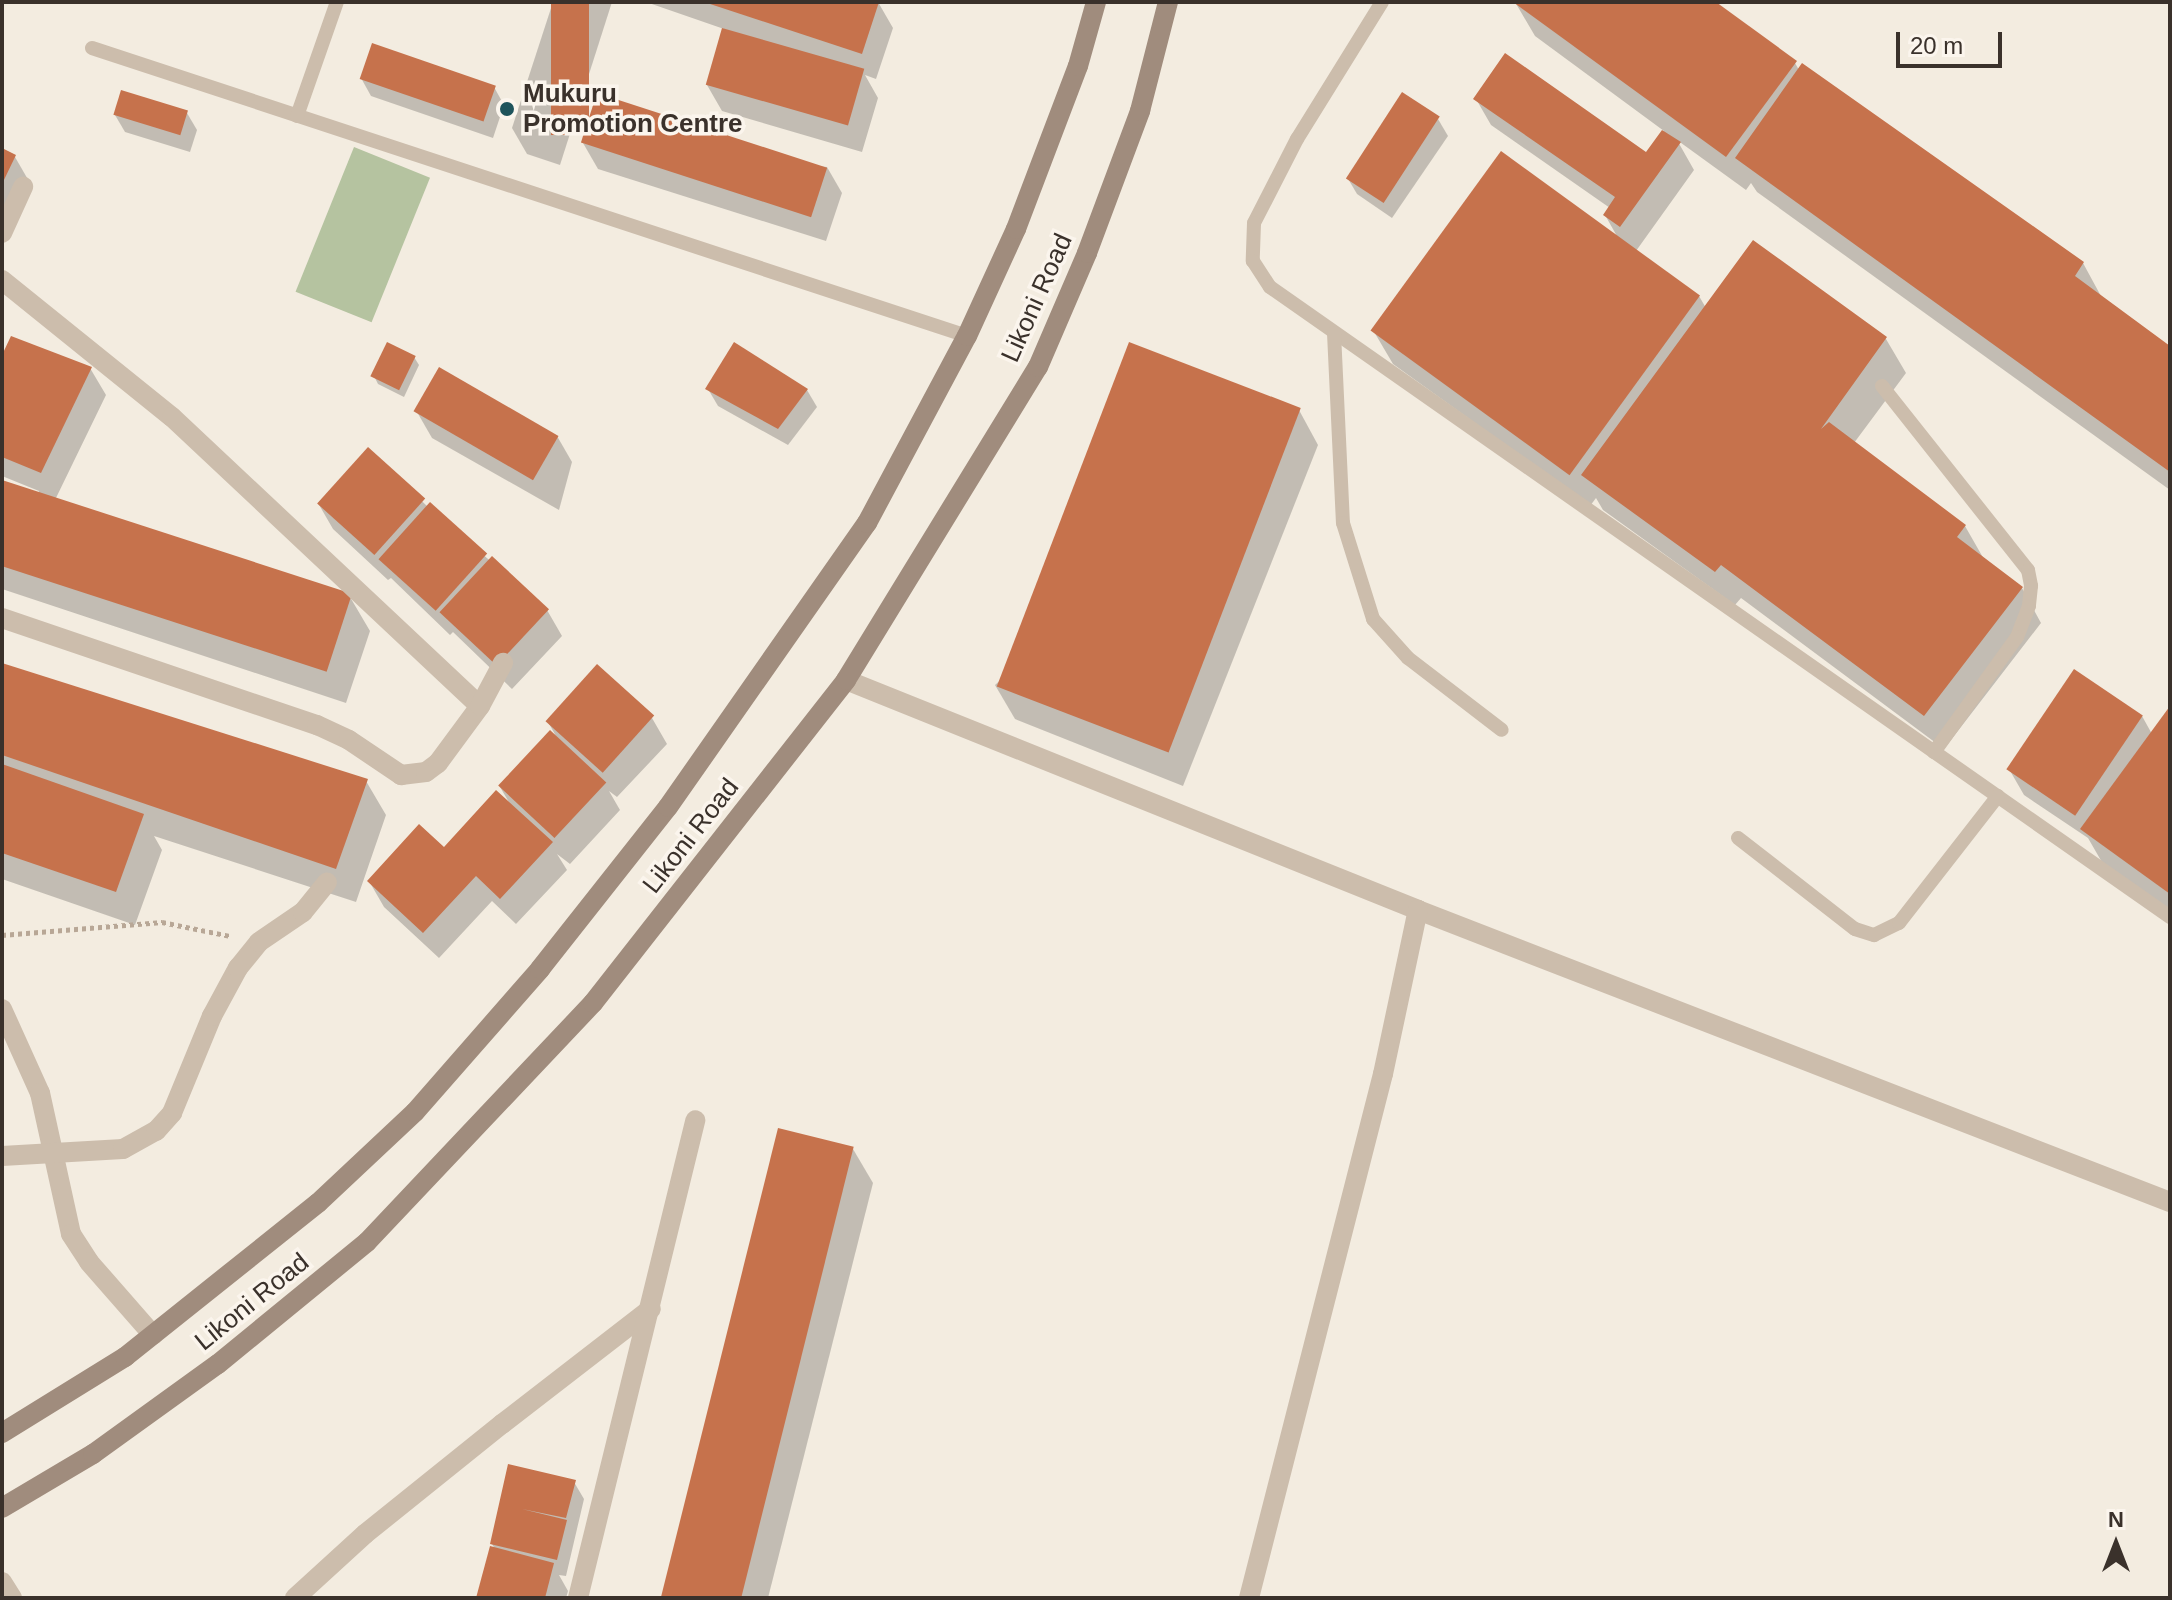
<!DOCTYPE html>
<style>
body{margin:0}
#map{position:relative;width:2172px;height:1600px;overflow:hidden;background:#f3ece0;font-family:Arial,sans-serif}
div>[style]{position:absolute}
.green>*{inset:0;background:#b5c3a0;transform-origin:0 0}
.shadow>*{inset:0;background:#0003}
.building>*{inset:0;background:#c6724c;transform-origin:0 0}
.path>*{height:5px;margin-top:-2.5px;transform-origin:0;background:repeating-linear-gradient(90deg,#b8a796 0 4px,transparent 0 8px)}
.lane>*{height:14px;margin:-7px;padding:0 7px;transform-origin:7px;border-radius:7px;background:#ccbdac}
.street>*{height:20px;margin:-10px;padding:0 10px;transform-origin:10px;border-radius:10px;background:#ccbdac}
.secondary>*{height:20px;margin:-10px;padding:0 10px;transform-origin:10px;border-radius:10px;background:#a08c7d}
.dots>*{width:22px;height:22px;translate:-50% -50%;box-sizing:border-box;border:4px solid #fbf5ed;border-radius:50%}
span{translate:-50% -50%;white-space:nowrap;text-align:center;line-height:1.15;-webkit-text-stroke:7px #fbf5ed;paint-order:stroke}
.poi-label{font-size:26px;color:#3a312b;font-weight:700}
.left{translate:0 -50%;text-align:left}
.street-label{font-size:26px;color:#3a312b}
.frame{position:absolute;inset:0;border:4px solid #3a312b;pointer-events:none}
.north{position:absolute;left:2076px;top:1504px;width:80px;height:80px;-webkit-text-stroke:6px #fbf5ed;paint-order:stroke;rotate:0deg;font-size:22px;font-weight:700;line-height:32px;text-align:center;color:#3a312b}
.north::after{content:'';display:block;margin:auto;width:28px;height:36px;background:#3a312b;clip-path:polygon(50% 0,100% 100%,50% 72%,0 100%)}
.scale{position:absolute;left:1896px;top:32px;width:106px;height:36px;box-sizing:border-box;border:4px solid #3a312b;border-top:0;padding-left:10px;font-size:24px;line-height:28px;white-space:nowrap;color:#3a312b;-webkit-text-stroke:6px #fbf5ed;paint-order:stroke}
</style>
<div id="map">
<div class="green">
<div style="left:354px;top:147px;width:82px;height:156px;rotate:22deg"></div>
</div>
<div class="shadow">
<div style="clip-path:polygon(553px 2px,612px 2px,560px 165px,527px 154px,512px 128px)"></div>
<div style="clip-path:polygon(646px 2px,878px 2px,893px 28px,876px 79px,865px 75px,878px 98px,862px 152px,722px 111px,707px 85px,724px 29px)"></div>
<div style="clip-path:polygon(1515px 2px,1712px 2px,1795px 63px,1799px 70px,2083px 263px,2102px 298px,2170px 349px,2170px 490px,1757px 192px,1751px 183px,1746px 190px,1677px 140px,1694px 170px,1636px 251px,1699px 296px,1706px 308px,1753px 243px,1886px 339px,1906px 373px,1854px 443px,1965px 526px,1985px 561px,2022px 588px,2041px 623px,1944px 749px,1741px 598px,1735px 605px,1603px 510px,1596px 498px,1590px 506px,1393px 364px,1373px 330px,1618px 238px,1605px 215px,1610px 208px,1491px 125px,1476px 99px,1647px 155px,1664px 131px,1535px 36px)"></div>
<div style="clip-path:polygon(361px 78px,494px 87px,504px 105px,493px 138px,371px 96px)"></div>
<div style="clip-path:polygon(187px 113px,197px 130px,190px 152px,125px 132px,115px 115px)"></div>
<div style="clip-path:polygon(1438px 119px,1448px 136px,1392px 218px,1357px 194px,1347px 177px)"></div>
<div style="clip-path:polygon(583px 143px,827px 167px,842px 193px,826px 241px,598px 169px)"></div>
<div style="clip-path:polygon(2px 150px,15px 157px,30px 183px,2px 239px)"></div>
<div style="clip-path:polygon(414px 357px,419px 365px,404px 397px,378px 384px,374px 376px)"></div>
<div style="clip-path:polygon(2px 360px,90px 368px,106px 395px,55px 500px,350px 597px,370px 631px,346px 703px,2px 589px,2px 482px,38px 494px,39px 491px,2px 476px)"></div>
<div style="clip-path:polygon(708px 389px,807px 390px,817px 407px,788px 445px,718px 406px)"></div>
<div style="clip-path:polygon(1299px 410px,1318px 445px,1183px 786px,1015px 719px,995px 685px)"></div>
<div style="clip-path:polygon(417px 412px,557px 436px,572px 462px,559px 510px,432px 438px)"></div>
<div style="clip-path:polygon(369px 450px,428px 507px,547px 610px,562px 636px,512px 689px,453px 632px,450px 635px,391px 578px,388px 580px,333px 529px,318px 503px)"></div>
<div style="clip-path:polygon(2px 666px,366px 781px,386px 815px,356px 902px,154px 836px,162px 850px,135px 925px,2px 879px)"></div>
<div style="clip-path:polygon(2170px 710px,2170px 912px,2103px 864px,2088px 838px,2024px 795px,2009px 769px,2142px 716px,2152px 734px)"></div>
<div style="clip-path:polygon(652px 718px,667px 744px,617px 797px,609px 791px,620px 810px,570px 864px,557px 854px,567px 870px,516px 924px,492px 901px,439px 958px,384px 907px,369px 881px,444px 850px,510px 804px,500px 787px,557px 738px,547px 720px)"></div>
<div style="clip-path:polygon(853px 1149px,873px 1183px,768px 1598px,661px 1598px)"></div>
<div style="clip-path:polygon(510px 1467px,574px 1482px,584px 1499px,566px 1576px,559px 1575px,568px 1591px,566px 1598px,478px 1598px,495px 1549px,492px 1544px)"></div>
</div>
<div class="building">
<div style="left:551px;top:2px;width:38px;height:133px"></div>
<div style="clip-path:polygon(704px 2px,879px 2px,862px 54px)"></div>
<div style="clip-path:polygon(1513px 2px,1716px 2px,1797px 61px,1726px 157px)"></div>
<div style="left:722px;top:28px;width:148px;height:59px;rotate:16deg"></div>
<div style="left:372px;top:43px;width:131px;height:38px;rotate:19deg"></div>
<div style="clip-path:polygon(1505px 53px,1646px 152px,1662px 130px,1681px 142px,1620px 227px,1603px 215px,1615px 197px,1473px 99px)"></div>
<div style="clip-path:polygon(1802px 63px,2084px 262px,2075px 276px,2170px 346px,2170px 472px,1735px 158px)"></div>
<div style="left:121px;top:90px;width:70px;height:26px;rotate:17deg"></div>
<div style="left:1402px;top:92px;width:45px;height:103px;rotate:33deg"></div>
<div style="left:597px;top:93px;width:242px;height:52px;rotate:18deg"></div>
<div style="clip-path:polygon(2px 148px,16px 155px,2px 184px)"></div>
<div style="left:1501px;top:151px;width:246px;height:222px;rotate:36deg"></div>
<div style="clip-path:polygon(1753px 240px,1887px 337px,1821px 429px,1829px 422px,1966px 525px,1957px 537px,2023px 587px,1924px 716px,1721px 565px,1715px 572px,1581px 475px)"></div>
<div style="clip-path:polygon(11px 336px,92px 367px,41px 473px,2px 457px,2px 355px)"></div>
<div style="left:387px;top:342px;width:32px;height:38px;rotate:26deg"></div>
<div style="clip-path:polygon(734px 342px,808px 389px,778px 429px,705px 389px)"></div>
<div style="left:1129px;top:342px;width:184px;height:369px;rotate:21deg"></div>
<div style="left:439px;top:367px;width:138px;height:51px;rotate:30deg"></div>
<div style="left:368px;top:447px;width:77px;height:76px;rotate:42deg"></div>
<div style="left:2px;top:480px;width:368px;height:82px;rotate:18deg"></div>
<div style="left:430px;top:502px;width:77px;height:77px;rotate:42deg"></div>
<div style="left:492px;top:556px;width:78px;height:77px;rotate:43deg"></div>
<div style="clip-path:polygon(2px 663px,368px 779px,336px 869px,2px 755px)"></div>
<div style="left:597px;top:664px;width:77px;height:77px;rotate:42deg"></div>
<div style="left:2074px;top:669px;width:83px;height:121px;rotate:34deg"></div>
<div style="clip-path:polygon(2170px 706px,2170px 894px,2080px 829px)"></div>
<div style="left:550px;top:730px;width:77px;height:76px;rotate:43deg"></div>
<div style="clip-path:polygon(2px 764px,144px 814px,116px 892px,2px 853px)"></div>
<div style="clip-path:polygon(496px 790px,553px 842px,500px 899px,476px 876px,423px 933px,367px 881px,419px 824px,444px 847px)"></div>
<div style="left:778px;top:1128px;width:78px;height:485px;rotate:14deg"></div>
<div style="clip-path:polygon(508px 1464px,576px 1480px,566px 1518px,522px 1509px,567px 1520px,557px 1560px,490px 1544px)"></div>
<div style="clip-path:polygon(490px 1546px,554px 1563px,545px 1598px,476px 1598px)"></div>
</div>
<div class="path">
<div style="left:2px;top:935px;width:161px;rotate:-4.6deg"></div>
<div style="left:162px;top:922px;width:69px;rotate:11.6deg"></div>
</div>
<div class="lane">
<div style="left:1382px;top:2px;width:161px;rotate:121.8deg"></div>
<div style="left:1297px;top:139px;width:94px;rotate:117.1deg"></div>
<div style="left:1254px;top:223px;width:38px;rotate:92deg"></div>
<div style="left:1253px;top:261px;width:31px;rotate:57deg"></div>
<div style="left:1270px;top:287px;width:1099px;rotate:34.99deg"></div>
<div style="left:92px;top:48px;width:921px;rotate:18.22deg"></div>
<div style="left:297px;top:116px;width:121px;rotate:-70.7deg"></div>
<div style="left:1334px;top:333px;width:190px;rotate:87.3deg"></div>
<div style="left:1343px;top:523px;width:101px;rotate:72.6deg"></div>
<div style="left:1373px;top:619px;width:52px;rotate:48.1deg"></div>
<div style="left:1408px;top:658px;width:118px;rotate:37.5deg"></div>
<div style="left:1882px;top:386px;width:235px;rotate:51.6deg"></div>
<div style="left:2028px;top:570px;width:16px;rotate:79deg"></div>
<div style="left:2031px;top:586px;width:20px;rotate:96deg"></div>
<div style="left:2029px;top:606px;width:33px;rotate:111deg"></div>
<div style="left:2017px;top:637px;width:142px;rotate:125.8deg"></div>
<div style="left:1738px;top:838px;width:148px;rotate:37.9deg"></div>
<div style="left:1855px;top:929px;width:20px;rotate:18deg"></div>
<div style="left:1874px;top:935px;width:28px;rotate:-26deg"></div>
<div style="left:1899px;top:923px;width:161px;rotate:-52.1deg"></div>
</div>
<div class="street">
<div style="left:2px;top:233px;width:51px;rotate:-65.5deg"></div>
<div style="left:2px;top:280px;width:218px;rotate:38.9deg"></div>
<div style="left:172px;top:417px;width:422px;rotate:43.2deg"></div>
<div style="left:2px;top:618px;width:333px;rotate:18.8deg"></div>
<div style="left:317px;top:725px;width:35px;rotate:25deg"></div>
<div style="left:349px;top:740px;width:63px;rotate:33.9deg"></div>
<div style="left:401px;top:775px;width:25px;rotate:-7deg"></div>
<div style="left:426px;top:772px;width:15px;rotate:-37deg"></div>
<div style="left:438px;top:763px;width:71px;rotate:-53.6deg"></div>
<div style="left:480px;top:706px;width:49px;rotate:-61.9deg"></div>
<div style="left:846px;top:680px;width:617px;rotate:21.9deg"></div>
<div style="left:1418px;top:910px;width:807px;rotate:21.22deg"></div>
<div style="left:2px;top:1009px;width:92px;rotate:65.7deg"></div>
<div style="left:40px;top:1093px;width:144px;rotate:77.6deg"></div>
<div style="left:71px;top:1234px;width:33px;rotate:57deg"></div>
<div style="left:89px;top:1262px;width:97px;rotate:48.8deg"></div>
<div style="left:2px;top:1156px;width:121px;rotate:-3.3deg"></div>
<div style="left:123px;top:1149px;width:38px;rotate:-29deg"></div>
<div style="left:156px;top:1131px;width:24px;rotate:-48deg"></div>
<div style="left:172px;top:1113px;width:105px;rotate:-67.6deg"></div>
<div style="left:212px;top:1016px;width:55px;rotate:-61.6deg"></div>
<div style="left:238px;top:968px;width:33px;rotate:-51deg"></div>
<div style="left:259px;top:942px;width:53px;rotate:-34.3deg"></div>
<div style="left:303px;top:912px;width:38px;rotate:-51deg"></div>
<div style="left:2px;top:1582px;width:19px;rotate:58deg"></div>
<div style="left:295px;top:1598px;width:95px;rotate:-42.4deg"></div>
<div style="left:365px;top:1534px;width:176px;rotate:-38.8deg"></div>
<div style="left:502px;top:1424px;width:188px;rotate:-37.7deg"></div>
<div style="left:578px;top:1598px;width:492px;rotate:-76.2deg"></div>
<div style="left:1249px;top:1598px;width:541px;rotate:-75.66deg"></div>
<div style="left:1383px;top:1074px;width:168px;rotate:-78deg"></div>
</div>
<div class="secondary">
<div style="left:2px;top:1433px;width:145px;rotate:-31.7deg"></div>
<div style="left:125px;top:1357px;width:247px;rotate:-38.6deg"></div>
<div style="left:318px;top:1203px;width:133px;rotate:-43.2deg"></div>
<div style="left:415px;top:1112px;width:190px;rotate:-48.8deg"></div>
<div style="left:540px;top:969px;width:206px;rotate:-51.7deg"></div>
<div style="left:668px;top:807px;width:347px;rotate:-55deg"></div>
<div style="left:867px;top:523px;width:212px;rotate:-61.9deg"></div>
<div style="left:967px;top:336px;width:118px;rotate:-65.4deg"></div>
<div style="left:1016px;top:229px;width:174px;rotate:-69.2deg"></div>
<div style="left:1078px;top:66px;width:66px;rotate:-74.3deg"></div>
<div style="left:2px;top:1508px;width:106px;rotate:-30.7deg"></div>
<div style="left:93px;top:1454px;width:154px;rotate:-35.8deg"></div>
<div style="left:218px;top:1364px;width:193px;rotate:-39.3deg"></div>
<div style="left:367px;top:1242px;width:329px;rotate:-46.6deg"></div>
<div style="left:593px;top:1003px;width:410px;rotate:-51.9deg"></div>
<div style="left:846px;top:680px;width:367px;rotate:-58.5deg"></div>
<div style="left:1038px;top:367px;width:124px;rotate:-66.7deg"></div>
<div style="left:1087px;top:253px;width:152px;rotate:-69.5deg"></div>
<div style="left:1140px;top:111px;width:113px;rotate:-75.6deg"></div>
</div>
<div class="dots">
<div style="left:507px;top:109px;background:#1f545c"></div>
</div>
<div class="poi-label">
<span class="left" style="left:523px;top:109px">Mukuru<br>Promotion Centre</span>
</div>
<div class="street-label">
<span style="left:1037px;top:298px;rotate:-66deg">Likoni Road</span>
<span style="left:691px;top:836px;rotate:-52deg">Likoni Road</span>
<span style="left:252px;top:1302px;rotate:-39deg">Likoni Road</span>
</div>
<div class="frame"></div>
<div class="north">N</div>
<div class="scale">20 m</div>
</div>
